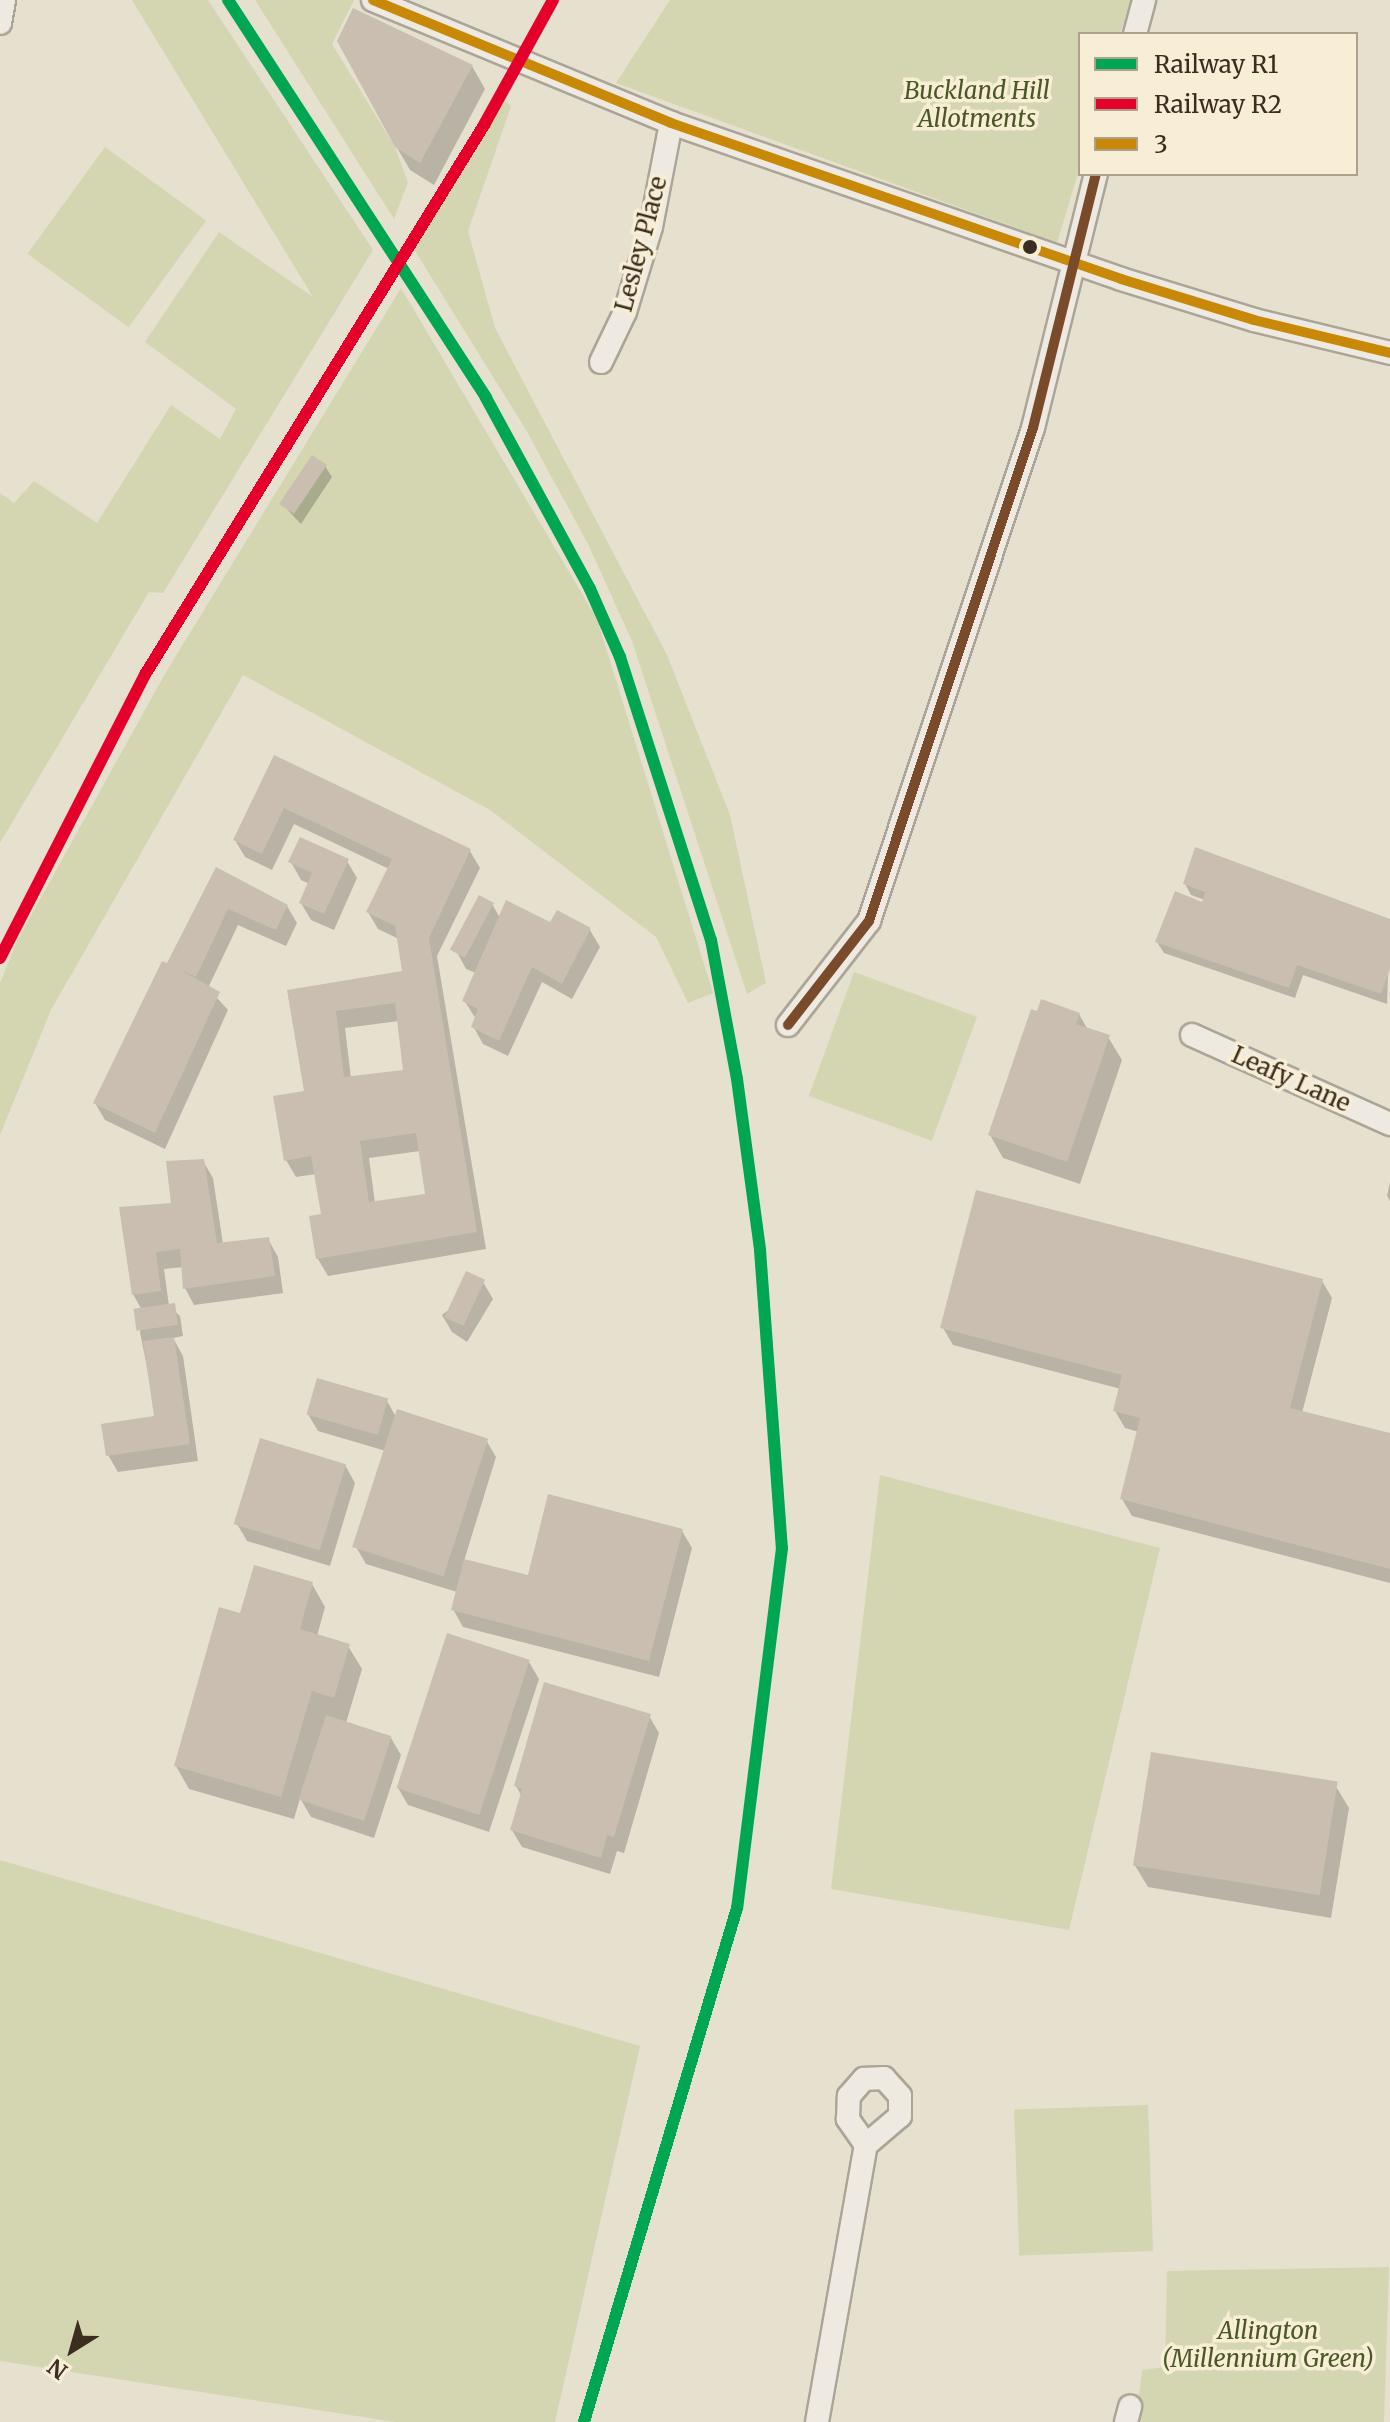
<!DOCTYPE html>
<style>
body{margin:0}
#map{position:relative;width:1390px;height:2422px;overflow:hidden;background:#e6e0cf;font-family:Merriweather,serif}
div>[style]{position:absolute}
.green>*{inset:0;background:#d4d6b1;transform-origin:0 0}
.shadow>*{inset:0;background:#0003}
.building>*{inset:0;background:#cabeb0;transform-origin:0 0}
.roads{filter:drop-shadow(2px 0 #aba597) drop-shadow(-2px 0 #aba597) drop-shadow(0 2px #aba597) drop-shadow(0 -2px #aba597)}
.street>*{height:22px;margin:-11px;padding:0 11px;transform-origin:11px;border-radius:11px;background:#eeeae1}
.bus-1>*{height:10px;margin:-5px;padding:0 5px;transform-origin:5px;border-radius:5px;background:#c88808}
.bus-2>*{height:10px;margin:-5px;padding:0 5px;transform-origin:5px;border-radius:5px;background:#7a4b2a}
.rail-1>*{height:12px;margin:-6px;padding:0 6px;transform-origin:6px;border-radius:6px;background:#00a651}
.rail-2>*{height:12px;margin:-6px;padding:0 6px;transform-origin:6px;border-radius:6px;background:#e4002b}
.dots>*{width:22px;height:22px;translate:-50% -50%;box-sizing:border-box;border:4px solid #f7eed5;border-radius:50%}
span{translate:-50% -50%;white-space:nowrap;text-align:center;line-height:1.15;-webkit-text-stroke:7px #f7eed5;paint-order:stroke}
.park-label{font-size:24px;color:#495825;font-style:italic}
.street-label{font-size:24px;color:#3b2d1f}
.legend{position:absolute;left:1078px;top:32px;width:280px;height:144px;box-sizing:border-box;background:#f7eed5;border:2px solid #aca18c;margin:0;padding:10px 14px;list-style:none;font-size:24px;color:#3b2d1f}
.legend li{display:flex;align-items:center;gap:16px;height:40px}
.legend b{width:40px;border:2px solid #aca18c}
.north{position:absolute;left:32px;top:2310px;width:80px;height:80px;-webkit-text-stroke:6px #f7eed5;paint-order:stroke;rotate:217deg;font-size:22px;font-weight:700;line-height:32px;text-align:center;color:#3b2d1f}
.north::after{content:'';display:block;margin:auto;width:28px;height:36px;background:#3b2d1f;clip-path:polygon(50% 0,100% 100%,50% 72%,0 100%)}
</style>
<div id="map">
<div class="green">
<div style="clip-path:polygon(132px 0,208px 0,373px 250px,163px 593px,149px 592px,0 843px,0 493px,14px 503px,34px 481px,97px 523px,171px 405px,220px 439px,236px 409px,145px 342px,219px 232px,313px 297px)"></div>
<div style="clip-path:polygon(255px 0,354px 0,332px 44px,395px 147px,408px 182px,394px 219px)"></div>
<div style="clip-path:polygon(670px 0,1131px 0,1120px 34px,1080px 34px,1080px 167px,1057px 243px,616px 83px)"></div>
<div style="clip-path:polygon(502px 98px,511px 106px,468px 231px,495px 328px,667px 655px,730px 815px,766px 983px,747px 994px,632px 641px,588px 544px,526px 430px,412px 246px)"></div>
<div style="left:105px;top:147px;width:125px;height:132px;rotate:36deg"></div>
<div style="clip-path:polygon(401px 288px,597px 619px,713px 993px,688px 1003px,656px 937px,490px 810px,243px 675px,51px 1010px,0 1135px,0 983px,18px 939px,166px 672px)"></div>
<div style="left:854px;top:972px;width:131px;height:132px;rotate:20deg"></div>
<div style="clip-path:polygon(880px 1475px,1160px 1548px,1069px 1930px,831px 1889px)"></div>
<div style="clip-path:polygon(0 1860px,640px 2046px,555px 2422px,395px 2422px,0 2361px)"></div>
<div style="left:1148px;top:2105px;width:146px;height:134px;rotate:88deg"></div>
<div style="clip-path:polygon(1389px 2267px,1384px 2422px,1141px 2422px,1137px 2413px,1142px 2370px,1165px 2367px,1167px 2271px)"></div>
</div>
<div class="shadow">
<div style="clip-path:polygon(472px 66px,485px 89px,434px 185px,410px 170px,396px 146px)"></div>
<div style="clip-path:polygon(325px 466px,332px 477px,301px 524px,282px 504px)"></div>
<div style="clip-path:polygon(evenodd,275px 757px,470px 851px,480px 868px,437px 956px,486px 1249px,328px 1276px,318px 1259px,311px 1218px,324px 1216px,316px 1174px,296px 1177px,286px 1160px,307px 1092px,290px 992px,404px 973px,399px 939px,378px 929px,368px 912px,389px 869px,294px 824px,272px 870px,245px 857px,235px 840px,275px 757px,399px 1021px,405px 1072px,351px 1078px,345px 1028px,399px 1021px,275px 757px,420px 1151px,427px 1196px,375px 1203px,369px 1158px,420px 1151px)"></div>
<div style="clip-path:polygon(347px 861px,357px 878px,334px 930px,311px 920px,301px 903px,310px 884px,301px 880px,291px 862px)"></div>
<div style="clip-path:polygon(217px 869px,287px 906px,297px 923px,286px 946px,238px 925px,208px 988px,228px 1010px,165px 1149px,105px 1120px,95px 1103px)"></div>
<div style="clip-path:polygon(1185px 884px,1390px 921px,1387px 1004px,1303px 975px,1295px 998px,1164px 953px,1157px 942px,1204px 905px,1205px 900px,1191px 895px)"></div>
<div style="clip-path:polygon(492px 904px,500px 918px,551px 925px,558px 912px,590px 930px,600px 947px,572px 999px,542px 982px,508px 1056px,483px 1044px,473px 1026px,476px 1019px,464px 1000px,476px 973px,466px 969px,457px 952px)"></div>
<div style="clip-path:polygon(1079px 1014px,1088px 1030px,1108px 1037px,1122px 1060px,1080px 1184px,1003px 1158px,990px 1135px)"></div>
<div style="clip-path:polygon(203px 1161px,213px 1178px,223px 1244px,268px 1239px,278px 1257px,283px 1293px,194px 1305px,185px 1288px,183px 1267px,164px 1269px,169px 1306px,180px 1316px,183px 1336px,173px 1338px,183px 1356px,198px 1461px,118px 1472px,108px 1455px,157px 1417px,140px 1332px,143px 1312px,133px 1294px,173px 1205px)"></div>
<div style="clip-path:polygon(1390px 1182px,1390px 1201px,1387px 1196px)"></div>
<div style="clip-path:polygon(1322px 1281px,1332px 1298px,1302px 1413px,1390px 1435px,1390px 1583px,1132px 1516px,1122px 1499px,1139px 1432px,1125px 1428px,1115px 1411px,1121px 1389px,953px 1345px,943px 1328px)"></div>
<div style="clip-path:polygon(483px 1282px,493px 1299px,467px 1342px,452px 1332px,442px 1315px)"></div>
<div style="clip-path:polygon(387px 1401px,396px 1417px,486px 1440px,496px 1457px,464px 1561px,529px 1577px,682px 1531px,692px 1548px,659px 1677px,463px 1627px,453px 1609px,457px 1592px,366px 1564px,356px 1547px,386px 1451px,318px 1431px,308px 1414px)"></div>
<div style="clip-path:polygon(345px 1465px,355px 1483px,330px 1566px,247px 1541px,237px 1524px)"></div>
<div style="clip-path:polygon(312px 1584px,325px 1607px,317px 1636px,348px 1646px,362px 1669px,346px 1723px,391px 1738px,401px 1755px,374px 1838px,311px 1817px,300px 1798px,294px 1819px,189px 1789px,176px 1766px,241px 1616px)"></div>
<div style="clip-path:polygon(529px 1662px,539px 1679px,489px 1832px,408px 1805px,398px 1788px)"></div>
<div style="clip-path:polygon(649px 1716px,659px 1733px,624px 1853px,617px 1851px,610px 1874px,522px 1847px,512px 1830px,522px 1797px,516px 1786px)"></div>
<div style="clip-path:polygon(1335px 1785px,1349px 1808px,1331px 1918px,1148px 1887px,1134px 1864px)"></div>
</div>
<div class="building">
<div style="clip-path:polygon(353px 8px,473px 65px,420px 163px,395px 147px,337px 41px)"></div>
<div style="left:312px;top:455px;width:18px;height:59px;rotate:34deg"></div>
<div style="clip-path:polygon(evenodd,274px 755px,471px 849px,429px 938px,477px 1232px,316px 1259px,309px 1216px,321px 1214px,311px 1156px,284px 1161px,273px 1096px,304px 1091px,287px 990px,402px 971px,395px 926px,366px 912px,392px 859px,284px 808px,262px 854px,233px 840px,274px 755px,395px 1003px,403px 1070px,344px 1077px,336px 1011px,395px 1003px,274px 755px,416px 1133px,425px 1194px,369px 1202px,360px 1141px,416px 1133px)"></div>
<div style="clip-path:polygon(300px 837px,349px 859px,324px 914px,299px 903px,312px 873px,288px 862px)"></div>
<div style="clip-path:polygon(1195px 847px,1390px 919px,1390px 969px,1381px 994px,1297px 965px,1289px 988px,1155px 942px,1175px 891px,1202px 902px,1205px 892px,1183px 884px)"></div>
<div style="clip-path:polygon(216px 867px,288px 905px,276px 930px,228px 909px,196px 977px,177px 968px,220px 992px,155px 1133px,93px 1103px,162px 961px,167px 963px)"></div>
<div style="left:479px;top:895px;width:17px;height:62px;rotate:28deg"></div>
<div style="clip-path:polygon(506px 900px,550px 922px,557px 910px,591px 928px,562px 984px,532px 967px,499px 1041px,471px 1027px,478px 1009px,462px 1001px)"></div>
<div style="clip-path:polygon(1041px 999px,1080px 1013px,1076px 1024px,1110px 1035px,1067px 1162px,988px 1135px,1031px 1009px,1037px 1011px)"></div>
<div style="clip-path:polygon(204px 1159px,217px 1243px,269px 1237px,275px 1276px,183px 1289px,180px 1249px,156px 1252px,161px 1291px,132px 1295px,119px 1207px,171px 1203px,166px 1161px)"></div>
<div style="clip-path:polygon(976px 1190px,1323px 1279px,1290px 1408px,1390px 1433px,1390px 1569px,1120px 1499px,1140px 1418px,1113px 1411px,1122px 1375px,940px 1328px)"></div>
<div style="left:466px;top:1271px;width:21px;height:51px;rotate:25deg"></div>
<div style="left:175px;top:1303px;width:22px;height:42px;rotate:82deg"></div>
<div style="clip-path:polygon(174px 1337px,190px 1444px,106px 1456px,101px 1424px,154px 1416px,143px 1341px)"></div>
<div style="left:317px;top:1378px;width:74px;height:38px;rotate:16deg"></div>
<div style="left:397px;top:1409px;width:96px;height:145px;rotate:18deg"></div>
<div style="left:260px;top:1438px;width:90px;height:90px;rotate:17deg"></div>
<div style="clip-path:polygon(548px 1494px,683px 1529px,649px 1661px,451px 1610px,464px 1559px,528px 1575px)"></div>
<div style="clip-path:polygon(254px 1565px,313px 1582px,300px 1629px,350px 1644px,334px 1698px,312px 1691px,281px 1797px,174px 1766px,219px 1607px,240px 1613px)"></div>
<div style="left:447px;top:1633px;width:87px;height:163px;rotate:18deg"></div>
<div style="clip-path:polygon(544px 1682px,651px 1714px,614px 1837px,607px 1835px,601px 1858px,510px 1830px,522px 1789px,514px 1786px)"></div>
<div style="left:326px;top:1715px;width:69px;height:89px;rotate:18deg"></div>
<div style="left:1151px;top:1752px;width:189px;height:115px;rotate:9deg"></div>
</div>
<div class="roads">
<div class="street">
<div style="left:373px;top:0;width:322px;rotate:22.4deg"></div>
<div style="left:671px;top:123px;width:476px;rotate:19.1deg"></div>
<div style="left:1121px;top:279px;width:139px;rotate:17.1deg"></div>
<div style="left:1254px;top:320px;width:140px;rotate:13.6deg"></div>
<div style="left:0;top:23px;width:23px;rotate:-80deg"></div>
<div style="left:1135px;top:34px;width:35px;rotate:-75deg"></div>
<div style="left:601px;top:362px;width:55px;rotate:-64.4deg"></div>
<div style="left:625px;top:312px;width:89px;rotate:-73deg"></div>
<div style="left:651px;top:227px;width:106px;rotate:-79.1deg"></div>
<div style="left:788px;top:1025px;width:132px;rotate:-52.1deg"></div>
<div style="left:869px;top:921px;width:520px;rotate:-71.6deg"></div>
<div style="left:1033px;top:428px;width:262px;rotate:-76.1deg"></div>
<div style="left:1192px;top:1035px;width:217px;rotate:24.2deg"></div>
<div style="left:884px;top:2078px;width:24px;rotate:48deg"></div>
<div style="left:900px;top:2096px;width:20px;rotate:90deg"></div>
<div style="left:900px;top:2116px;width:45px;rotate:139.5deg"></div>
<div style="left:866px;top:2145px;width:32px;rotate:-125deg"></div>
<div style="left:848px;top:2119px;width:23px;rotate:-88deg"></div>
<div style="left:849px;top:2096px;width:23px;rotate:-49deg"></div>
<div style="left:864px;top:2079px;width:20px;rotate:-3deg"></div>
<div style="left:817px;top:2422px;width:281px;rotate:-80deg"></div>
<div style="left:1126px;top:2422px;width:16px;rotate:-75deg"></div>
</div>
</div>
<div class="bus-1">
<div style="left:373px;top:0;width:322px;rotate:22.4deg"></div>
<div style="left:671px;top:123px;width:476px;rotate:19.1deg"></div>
<div style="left:1121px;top:279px;width:139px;rotate:17.1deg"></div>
<div style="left:1254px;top:320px;width:140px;rotate:13.6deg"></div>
</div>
<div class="bus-2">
<div style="left:788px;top:1025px;width:132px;rotate:-52.1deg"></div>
<div style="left:869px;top:921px;width:520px;rotate:-71.6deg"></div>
<div style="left:1033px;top:428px;width:262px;rotate:-76.1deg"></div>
</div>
<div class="rail-1">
<div style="left:228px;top:0;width:474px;rotate:57deg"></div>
<div style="left:486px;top:398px;width:217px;rotate:61.4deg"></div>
<div style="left:590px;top:589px;width:74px;rotate:66.2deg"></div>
<div style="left:620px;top:657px;width:297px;rotate:72.2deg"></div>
<div style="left:711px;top:940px;width:141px;rotate:79.4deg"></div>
<div style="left:737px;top:1079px;width:173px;rotate:82.3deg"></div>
<div style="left:760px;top:1250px;width:299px;rotate:85.8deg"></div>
<div style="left:782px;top:1548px;width:363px;rotate:97.1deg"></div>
<div style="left:737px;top:1908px;width:536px;rotate:106.58deg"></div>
</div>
<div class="rail-2">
<div style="left:0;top:958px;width:320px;rotate:-62.9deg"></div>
<div style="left:146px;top:673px;width:644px;rotate:-58.33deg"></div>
<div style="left:484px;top:125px;width:143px;rotate:-61.1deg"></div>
</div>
<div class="dots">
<div style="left:1030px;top:247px;background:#3b2d1f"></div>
</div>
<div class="park-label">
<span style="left:977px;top:105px">Buckland Hill<br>Allotments</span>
<span style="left:1268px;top:2345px">Allington<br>(Millennium Green)</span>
</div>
<div class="street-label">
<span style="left:641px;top:244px;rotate:-75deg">Lesley Place</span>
<span style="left:1291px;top:1079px;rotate:24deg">Leafy Lane</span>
</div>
<ul class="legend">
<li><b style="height:10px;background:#00a651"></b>Railway R1</li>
<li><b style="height:10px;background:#e4002b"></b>Railway R2</li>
<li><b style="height:10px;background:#c88808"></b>3</li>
</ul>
<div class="north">N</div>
</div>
